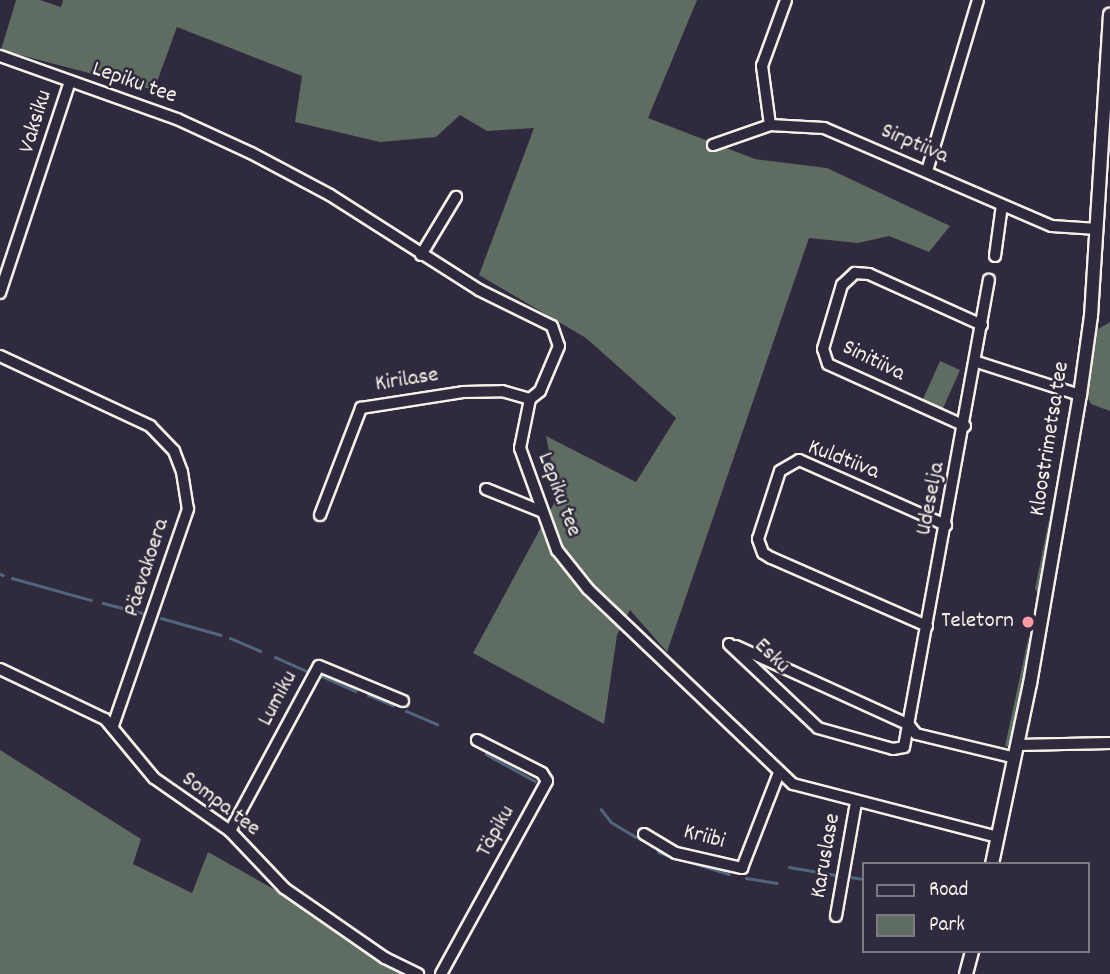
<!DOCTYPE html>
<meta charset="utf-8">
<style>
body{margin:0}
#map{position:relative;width:1110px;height:974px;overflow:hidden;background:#2f2a3d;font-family:Dekko,sans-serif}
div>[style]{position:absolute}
.green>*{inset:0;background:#5f6c61;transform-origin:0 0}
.stream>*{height:2.5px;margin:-1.25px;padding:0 1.25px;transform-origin:1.25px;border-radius:1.25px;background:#52657d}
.roads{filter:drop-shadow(2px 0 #f4f1e8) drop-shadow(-2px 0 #f4f1e8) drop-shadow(0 2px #f4f1e8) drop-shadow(0 -2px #f4f1e8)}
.minor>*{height:10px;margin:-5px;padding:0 5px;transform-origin:5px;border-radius:5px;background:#2f2a3d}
.secondary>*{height:12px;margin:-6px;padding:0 6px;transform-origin:6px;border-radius:6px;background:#2f2a3d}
.dots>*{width:19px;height:19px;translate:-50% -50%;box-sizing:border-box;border:4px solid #2f2a3d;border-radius:50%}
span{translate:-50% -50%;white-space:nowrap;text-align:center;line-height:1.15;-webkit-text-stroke:5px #2f2a3d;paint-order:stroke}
.street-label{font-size:23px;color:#f4f1e8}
.poi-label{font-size:23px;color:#f4f1e8}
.right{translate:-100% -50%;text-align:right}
.legend{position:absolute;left:862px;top:862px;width:228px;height:91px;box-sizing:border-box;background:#2f2a3d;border:2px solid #7e7a81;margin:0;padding:9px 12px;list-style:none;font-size:21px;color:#f4f1e8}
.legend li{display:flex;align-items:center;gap:14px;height:35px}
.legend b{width:35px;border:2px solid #7e7a81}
</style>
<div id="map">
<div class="green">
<div style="clip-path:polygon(16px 0,40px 0,61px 7px,63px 0,697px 0,648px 118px,755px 159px,827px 168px,950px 226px,929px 252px,889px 236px,858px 243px,809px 238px,667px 652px,630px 610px,617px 635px,604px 724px,473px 653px,558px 496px,546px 436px,636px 482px,676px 418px,586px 338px,479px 275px,534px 128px,487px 131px,460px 115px,436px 137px,380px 142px,295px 122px,302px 76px,177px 27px,154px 90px,1px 50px)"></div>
<div style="clip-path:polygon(1110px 322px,1110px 411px,1091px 404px,1086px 394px,1095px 331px)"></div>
<div style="left:940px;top:361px;width:22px;height:43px;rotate:24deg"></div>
<div style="clip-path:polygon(1060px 466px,1040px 592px,1037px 592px,1035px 589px)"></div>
<div style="clip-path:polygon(1029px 635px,1027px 672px,1008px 747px,1005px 746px)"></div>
<div style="clip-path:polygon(0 750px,141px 839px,133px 864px,192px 893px,208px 852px,334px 923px,378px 962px,404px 974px,0 974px)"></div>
</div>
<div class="stream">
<div style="left:0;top:574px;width:3px;rotate:18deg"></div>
<div style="left:12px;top:578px;width:82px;rotate:15.6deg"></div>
<div style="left:103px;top:603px;width:40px;rotate:14.4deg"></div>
<div style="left:161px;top:618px;width:62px;rotate:15.8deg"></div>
<div style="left:230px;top:638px;width:33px;rotate:23deg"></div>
<div style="left:275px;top:657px;width:35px;rotate:24deg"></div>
<div style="left:319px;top:675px;width:40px;rotate:23.4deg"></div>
<div style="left:368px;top:695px;width:27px;rotate:22deg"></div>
<div style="left:406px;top:711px;width:34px;rotate:23deg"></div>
<div style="left:486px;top:754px;width:56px;rotate:28.9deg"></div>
<div style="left:601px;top:809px;width:16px;rotate:52deg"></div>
<div style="left:611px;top:822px;width:29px;rotate:31deg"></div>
<div style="left:658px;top:852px;width:74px;rotate:17.2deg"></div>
<div style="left:789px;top:867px;width:48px;rotate:9.7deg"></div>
<div style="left:851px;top:877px;width:12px;rotate:9deg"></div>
<div style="left:746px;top:878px;width:31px;rotate:9deg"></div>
</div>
<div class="roads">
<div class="minor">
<div style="left:0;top:56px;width:188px;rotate:19.6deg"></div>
<div style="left:177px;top:119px;width:81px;rotate:24.7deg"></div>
<div style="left:251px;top:153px;width:89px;rotate:28deg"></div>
<div style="left:330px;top:195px;width:177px;rotate:32.5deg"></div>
<div style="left:479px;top:290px;width:81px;rotate:26.3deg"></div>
<div style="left:552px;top:326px;width:21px;rotate:71deg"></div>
<div style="left:559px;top:346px;width:49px;rotate:112.9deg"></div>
<div style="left:540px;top:391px;width:13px;rotate:141deg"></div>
<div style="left:530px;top:399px;width:50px;rotate:101.5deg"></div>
<div style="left:520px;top:448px;width:109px;rotate:70.1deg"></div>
<div style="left:557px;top:550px;width:50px;rotate:51.5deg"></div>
<div style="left:588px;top:589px;width:283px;rotate:43.6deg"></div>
<div style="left:793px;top:784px;width:212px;rotate:14.5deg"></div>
<div style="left:770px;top:125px;width:60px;rotate:-97.7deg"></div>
<div style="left:762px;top:66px;width:70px;rotate:-70deg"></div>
<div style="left:713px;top:145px;width:60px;rotate:-19.3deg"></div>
<div style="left:770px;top:125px;width:54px;rotate:3.2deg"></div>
<div style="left:824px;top:128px;width:248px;rotate:23.3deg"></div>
<div style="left:1052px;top:226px;width:45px;rotate:3.8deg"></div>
<div style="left:927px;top:171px;width:178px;rotate:-73.4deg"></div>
<div style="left:421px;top:255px;width:68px;rotate:-58.9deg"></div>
<div style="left:995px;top:256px;width:51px;rotate:-82.2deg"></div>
<div style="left:0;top:293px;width:223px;rotate:-71.7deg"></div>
<div style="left:0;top:356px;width:166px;rotate:25deg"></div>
<div style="left:150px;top:426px;width:35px;rotate:46deg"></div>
<div style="left:174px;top:451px;width:22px;rotate:69deg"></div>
<div style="left:182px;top:472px;width:37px;rotate:81deg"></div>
<div style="left:188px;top:509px;width:230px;rotate:109.1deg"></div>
<div style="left:977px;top:362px;width:108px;rotate:17.8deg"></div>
<div style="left:965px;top:426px;width:150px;rotate:-155.7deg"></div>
<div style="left:828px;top:364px;width:16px;rotate:-108deg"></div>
<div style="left:823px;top:349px;width:67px;rotate:-73.5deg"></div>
<div style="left:842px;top:285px;width:18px;rotate:-43deg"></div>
<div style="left:855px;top:273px;width:14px;rotate:4deg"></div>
<div style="left:869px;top:274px;width:124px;rotate:24.3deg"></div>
<div style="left:486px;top:489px;width:61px;rotate:22deg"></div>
<div style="left:320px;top:515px;width:115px;rotate:-69deg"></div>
<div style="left:361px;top:408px;width:103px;rotate:-8.9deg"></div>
<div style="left:463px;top:392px;width:39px;rotate:-1deg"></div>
<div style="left:502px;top:391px;width:29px;rotate:16deg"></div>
<div style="left:927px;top:626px;width:170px;rotate:-156.4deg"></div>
<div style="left:771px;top:558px;width:9px;rotate:-148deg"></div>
<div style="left:763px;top:553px;width:15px;rotate:-110deg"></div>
<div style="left:758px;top:539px;width:71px;rotate:-72.1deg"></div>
<div style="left:780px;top:471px;width:22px;rotate:-30deg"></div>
<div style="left:799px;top:460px;width:161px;rotate:23.9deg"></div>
<div style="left:729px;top:644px;width:122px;rotate:43.3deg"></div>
<div style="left:818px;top:728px;width:78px;rotate:15.6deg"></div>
<div style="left:893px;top:749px;width:11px;rotate:-10deg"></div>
<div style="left:904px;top:747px;width:475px;rotate:-79.7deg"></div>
<div style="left:736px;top:646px;width:190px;rotate:24.5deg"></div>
<div style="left:909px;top:725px;width:11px;rotate:52deg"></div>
<div style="left:916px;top:734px;width:102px;rotate:13.6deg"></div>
<div style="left:0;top:669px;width:116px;rotate:25.5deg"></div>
<div style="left:105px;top:719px;width:77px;rotate:50.3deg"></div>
<div style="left:154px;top:778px;width:93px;rotate:34.9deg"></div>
<div style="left:230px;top:831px;width:79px;rotate:46.5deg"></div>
<div style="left:284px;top:888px;width:123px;rotate:34.7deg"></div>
<div style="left:385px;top:958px;width:37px;rotate:26deg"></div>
<div style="left:1018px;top:745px;width:92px;rotate:-1.2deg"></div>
<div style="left:230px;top:831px;width:187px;rotate:-61.7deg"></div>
<div style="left:319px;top:666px;width:91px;rotate:22.6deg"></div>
<div style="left:644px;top:834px;width:37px;rotate:31deg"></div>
<div style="left:676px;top:853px;width:68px;rotate:12.8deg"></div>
<div style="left:742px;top:868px;width:100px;rotate:-68.8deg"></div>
<div style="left:836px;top:916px;width:116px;rotate:-80deg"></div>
<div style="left:441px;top:974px;width:220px;rotate:-61.2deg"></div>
<div style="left:547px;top:781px;width:9px;rotate:-122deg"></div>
<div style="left:542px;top:773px;width:73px;rotate:-153.1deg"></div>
</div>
<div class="secondary">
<div style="left:992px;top:864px;width:184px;rotate:-78.1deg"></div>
<div style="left:1030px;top:684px;width:293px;rotate:-80.2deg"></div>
<div style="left:1080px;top:395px;width:80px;rotate:-82.1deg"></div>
<div style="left:1091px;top:316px;width:302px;rotate:-86.4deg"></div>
<div style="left:966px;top:974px;width:24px;rotate:-75deg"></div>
</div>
</div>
<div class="dots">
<div style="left:1028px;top:622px;background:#ff9aa2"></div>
</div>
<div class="street-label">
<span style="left:134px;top:84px;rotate:19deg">Lepiku tee</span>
<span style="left:37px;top:122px;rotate:-73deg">Vaksiku</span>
<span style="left:914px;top:145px;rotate:23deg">Sirptiiva</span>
<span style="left:873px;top:362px;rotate:26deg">Sinitiiva</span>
<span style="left:407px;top:381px;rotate:-9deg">Kirilase</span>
<span style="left:1051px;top:439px;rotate:-81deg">Kloostrimetsa tee</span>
<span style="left:843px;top:461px;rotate:21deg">Kuldtiiva</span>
<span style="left:558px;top:495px;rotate:69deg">Lepiku tee</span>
<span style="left:932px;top:499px;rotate:-79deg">Udeselja</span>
<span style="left:148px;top:568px;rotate:-72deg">Päevakoera</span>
<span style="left:771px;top:657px;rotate:44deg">Esku</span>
<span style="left:279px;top:699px;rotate:-62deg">Lumiku</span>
<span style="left:220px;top:805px;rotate:37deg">Sompa tee</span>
<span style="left:497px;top:832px;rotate:-61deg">Täpiku</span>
<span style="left:704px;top:838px;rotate:15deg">Kriibi</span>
<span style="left:827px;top:856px;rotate:-80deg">Karuslase</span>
</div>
<div class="poi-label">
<span class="right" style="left:1014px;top:622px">Teletorn</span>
</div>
<ul class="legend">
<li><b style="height:9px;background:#2f2a3d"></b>Road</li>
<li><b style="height:19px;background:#5f6c61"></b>Park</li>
</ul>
</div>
